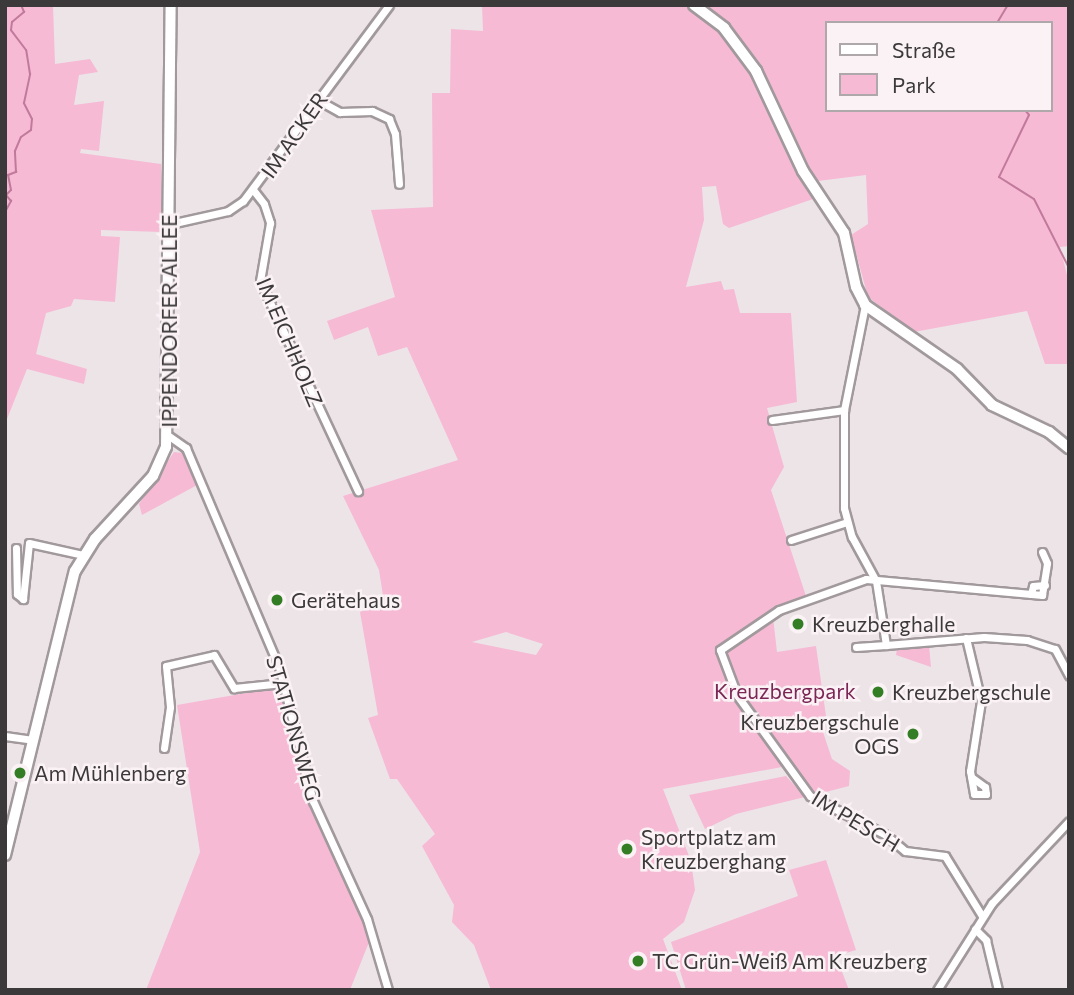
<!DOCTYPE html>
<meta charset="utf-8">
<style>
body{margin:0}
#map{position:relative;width:1074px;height:995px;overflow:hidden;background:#ede4e8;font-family:Commissioner,sans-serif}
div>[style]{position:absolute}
.green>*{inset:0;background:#f6bad4}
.stream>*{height:2px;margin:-1px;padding:0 1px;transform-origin:1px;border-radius:1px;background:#c17a9b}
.roads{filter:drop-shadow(2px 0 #a1999c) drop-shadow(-2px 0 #a1999c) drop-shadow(0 2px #a1999c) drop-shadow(0 -2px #a1999c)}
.street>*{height:7px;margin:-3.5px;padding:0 3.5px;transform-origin:3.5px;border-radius:3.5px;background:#fff}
.secondary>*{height:10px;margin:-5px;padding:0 5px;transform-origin:5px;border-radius:5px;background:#fff}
.dots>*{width:19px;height:19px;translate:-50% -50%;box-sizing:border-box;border:4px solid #faf2f5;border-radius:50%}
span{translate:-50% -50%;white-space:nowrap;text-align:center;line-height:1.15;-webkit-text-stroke:5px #faf2f5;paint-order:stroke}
.street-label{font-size:21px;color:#3c393a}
.poi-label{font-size:21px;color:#3c393a}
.left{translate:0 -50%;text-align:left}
.right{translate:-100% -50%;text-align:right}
.park-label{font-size:21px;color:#7c2655}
.frame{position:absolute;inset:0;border:7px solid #3c393a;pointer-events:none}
.legend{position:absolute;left:825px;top:21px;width:228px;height:91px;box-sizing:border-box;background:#faf2f5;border:2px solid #aea8aa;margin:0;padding:9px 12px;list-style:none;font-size:21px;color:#3c393a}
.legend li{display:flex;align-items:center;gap:14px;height:35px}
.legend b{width:35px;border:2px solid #aea8aa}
</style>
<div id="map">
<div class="green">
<div style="clip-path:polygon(5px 5px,53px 5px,55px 64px,90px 59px,98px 72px,79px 75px,74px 105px,104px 101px,99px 151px,81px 149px,80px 153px,161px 164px,161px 232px,101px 230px,101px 236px,120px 237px,115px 302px,74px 299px,71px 306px,46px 313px,36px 354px,87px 369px,84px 384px,27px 369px,7px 419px)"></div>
<div style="clip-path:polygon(evenodd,482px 5px,1069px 5px,1069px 246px,1060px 247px,1069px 283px,1069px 364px,1045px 364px,1027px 311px,914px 332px,868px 297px,851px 235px,868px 224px,866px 175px,818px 181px,816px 198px,729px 228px,723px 224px,716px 186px,702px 187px,704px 220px,686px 287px,721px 281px,724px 290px,734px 289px,740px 313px,791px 313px,797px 402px,767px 408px,784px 467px,771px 490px,806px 596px,768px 612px,717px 648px,735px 696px,782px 767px,663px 789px,691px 861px,695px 890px,684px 922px,663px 939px,682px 990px,491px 990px,474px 945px,452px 922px,454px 905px,422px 846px,435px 834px,397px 779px,390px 779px,368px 718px,378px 715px,360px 612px,384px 602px,379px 570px,343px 496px,458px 460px,407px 347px,378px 356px,368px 327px,334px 340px,327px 321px,395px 297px,371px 210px,433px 207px,432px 93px,450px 93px,451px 29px,483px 31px,482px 5px,827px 23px,1051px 23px,1051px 110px,827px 110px,827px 23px,482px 5px,506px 632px,543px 644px,536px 655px,472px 642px,506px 632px)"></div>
<div style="clip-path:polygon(174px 452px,182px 453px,199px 484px,142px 515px,139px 504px)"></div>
<div style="clip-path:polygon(773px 617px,777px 652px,816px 646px,826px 716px,819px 720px,832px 759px,850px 771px,849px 786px,814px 795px,738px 694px,722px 651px)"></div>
<div style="clip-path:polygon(929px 645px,931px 667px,896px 655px,897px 649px)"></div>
<div style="clip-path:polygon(281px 687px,287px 729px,310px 801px,371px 937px,350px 990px,146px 990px,200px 852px,177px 705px)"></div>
<div style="clip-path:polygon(786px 776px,805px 797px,736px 814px,705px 829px,689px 795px)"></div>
<div style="clip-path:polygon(826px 860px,856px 950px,836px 956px,849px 990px,686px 990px,671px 942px,798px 896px,789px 870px)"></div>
</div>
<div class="stream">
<div style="left:997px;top:23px;width:21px;rotate:-59deg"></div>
<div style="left:1025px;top:110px;width:6px;rotate:51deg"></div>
<div style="left:1029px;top:115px;width:69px;rotate:115.8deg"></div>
<div style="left:999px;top:177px;width:41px;rotate:32.2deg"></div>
<div style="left:1034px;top:199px;width:77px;rotate:63.1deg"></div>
<div style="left:5px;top:212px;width:13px;rotate:-61deg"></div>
<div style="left:11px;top:201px;width:8px;rotate:-130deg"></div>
<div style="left:6px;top:195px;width:7px;rotate:-45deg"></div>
<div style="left:11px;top:190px;width:15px;rotate:-101deg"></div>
<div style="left:8px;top:175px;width:9px;rotate:-21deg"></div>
<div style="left:16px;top:172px;width:21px;rotate:-93deg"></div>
<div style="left:15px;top:151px;width:15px;rotate:-67deg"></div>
<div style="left:21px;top:137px;width:12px;rotate:-35deg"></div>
<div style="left:31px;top:130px;width:11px;rotate:-85deg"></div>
<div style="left:32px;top:119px;width:18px;rotate:-117deg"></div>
<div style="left:24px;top:103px;width:30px;rotate:-78deg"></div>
<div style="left:30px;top:74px;width:24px;rotate:-99deg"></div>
<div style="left:26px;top:50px;width:25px;rotate:-127deg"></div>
<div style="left:11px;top:30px;width:8px;rotate:-83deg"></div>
<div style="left:12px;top:22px;width:16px;rotate:-40deg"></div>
<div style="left:24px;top:12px;width:8px;rotate:-113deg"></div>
<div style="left:5px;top:215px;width:14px;rotate:90deg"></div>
</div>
<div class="roads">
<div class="street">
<div style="left:318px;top:100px;width:25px;rotate:29deg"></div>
<div style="left:340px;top:112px;width:32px;rotate:-2deg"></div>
<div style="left:372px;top:111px;width:19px;rotate:25deg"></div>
<div style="left:389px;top:119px;width:16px;rotate:68deg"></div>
<div style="left:395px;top:134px;width:50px;rotate:85.4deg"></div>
<div style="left:254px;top:191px;width:16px;rotate:52deg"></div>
<div style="left:264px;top:204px;width:20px;rotate:72deg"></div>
<div style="left:270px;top:223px;width:59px;rotate:99.8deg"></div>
<div style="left:260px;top:281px;width:232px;rotate:65deg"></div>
<div style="left:170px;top:224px;width:59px;rotate:-12.6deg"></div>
<div style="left:228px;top:211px;width:18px;rotate:-34deg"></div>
<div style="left:243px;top:201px;width:244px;rotate:-53.3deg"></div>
<div style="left:865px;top:305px;width:107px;rotate:101.3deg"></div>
<div style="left:844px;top:410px;width:98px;rotate:90deg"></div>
<div style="left:844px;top:508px;width:30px;rotate:75deg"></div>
<div style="left:852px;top:537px;width:50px;rotate:61.4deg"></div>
<div style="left:876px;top:581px;width:65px;rotate:81.1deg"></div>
<div style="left:886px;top:645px;width:98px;rotate:-4.7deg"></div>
<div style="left:984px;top:637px;width:43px;rotate:4deg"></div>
<div style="left:1027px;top:640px;width:29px;rotate:18deg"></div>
<div style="left:1055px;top:649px;width:30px;rotate:62deg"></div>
<div style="left:772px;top:420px;width:73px;rotate:-7.9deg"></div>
<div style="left:169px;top:436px;width:21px;rotate:35deg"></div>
<div style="left:186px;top:448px;width:238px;rotate:67deg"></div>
<div style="left:279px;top:667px;width:138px;rotate:75.8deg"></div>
<div style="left:313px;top:801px;width:130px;rotate:65.4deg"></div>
<div style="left:367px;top:919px;width:74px;rotate:73.5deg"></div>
<div style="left:791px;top:540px;width:59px;rotate:-17.8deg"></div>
<div style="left:16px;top:548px;width:46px;rotate:88.8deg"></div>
<div style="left:17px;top:594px;width:8px;rotate:40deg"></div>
<div style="left:23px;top:599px;width:56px;rotate:-83.9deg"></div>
<div style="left:29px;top:543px;width:55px;rotate:12.5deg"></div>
<div style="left:1031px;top:594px;width:8px;rotate:-76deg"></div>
<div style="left:1033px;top:586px;width:12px;rotate:-5deg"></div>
<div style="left:966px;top:638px;width:65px;rotate:76.6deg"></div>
<div style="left:981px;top:701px;width:71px;rotate:98.9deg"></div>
<div style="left:970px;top:771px;width:23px;rotate:80deg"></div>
<div style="left:974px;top:794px;width:12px"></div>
<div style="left:986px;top:794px;width:7px;rotate:-98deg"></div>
<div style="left:985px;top:787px;width:17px;rotate:-144deg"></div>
<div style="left:856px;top:647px;width:30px;rotate:-4deg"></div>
<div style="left:5px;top:736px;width:28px;rotate:8deg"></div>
<div style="left:164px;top:748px;width:41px;rotate:-81.7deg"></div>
<div style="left:170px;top:707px;width:41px;rotate:-95.6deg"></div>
<div style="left:166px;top:666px;width:49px;rotate:-12.9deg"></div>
<div style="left:214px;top:655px;width:39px;rotate:59deg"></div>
<div style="left:234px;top:688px;width:49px;rotate:-5.8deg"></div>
<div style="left:982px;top:916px;width:70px;rotate:-121.7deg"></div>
<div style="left:945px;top:856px;width:40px;rotate:-172.9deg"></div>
<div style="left:905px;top:851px;width:25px;rotate:-140deg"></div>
<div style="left:886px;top:835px;width:85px;rotate:-152.8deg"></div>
<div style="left:810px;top:796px;width:125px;rotate:-125.9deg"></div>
<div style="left:737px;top:695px;width:48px;rotate:-110.7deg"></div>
<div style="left:720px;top:650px;width:71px;rotate:-34.1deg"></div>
<div style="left:779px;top:610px;width:92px;rotate:-19.6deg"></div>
<div style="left:866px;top:579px;width:177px;rotate:5.2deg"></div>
<div style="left:1042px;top:595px;width:32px;rotate:-81deg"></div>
<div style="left:1047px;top:563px;width:12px;rotate:-114deg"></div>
<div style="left:975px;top:929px;width:16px;rotate:45deg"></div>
<div style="left:986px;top:940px;width:51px;rotate:76.5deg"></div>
<div style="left:937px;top:990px;width:103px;rotate:-57.7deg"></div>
<div style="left:992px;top:903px;width:112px;rotate:-46.8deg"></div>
</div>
<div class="secondary">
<div style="left:694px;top:5px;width:38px;rotate:37deg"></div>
<div style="left:724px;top:28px;width:54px;rotate:53.3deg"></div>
<div style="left:756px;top:71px;width:110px;rotate:64.8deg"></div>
<div style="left:803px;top:171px;width:74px;rotate:56.5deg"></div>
<div style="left:844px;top:233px;width:55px;rotate:77.5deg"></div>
<div style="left:856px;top:287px;width:20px;rotate:63deg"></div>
<div style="left:865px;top:305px;width:112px;rotate:34.8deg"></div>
<div style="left:957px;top:369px;width:50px;rotate:45.8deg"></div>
<div style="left:992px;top:405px;width:63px;rotate:25.3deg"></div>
<div style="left:1049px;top:432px;width:26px;rotate:39deg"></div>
<div style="left:5px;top:855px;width:292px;rotate:-76.2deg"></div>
<div style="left:75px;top:571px;width:38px;rotate:-58deg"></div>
<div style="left:95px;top:539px;width:86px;rotate:-47.4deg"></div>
<div style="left:153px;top:476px;width:32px;rotate:-66deg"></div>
<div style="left:166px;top:447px;width:442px;rotate:-89.4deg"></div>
</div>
</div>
<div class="dots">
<div style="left:277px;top:600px;background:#337e25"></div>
<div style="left:798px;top:624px;background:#337e25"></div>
<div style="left:878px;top:692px;background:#337e25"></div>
<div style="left:913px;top:734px;background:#337e25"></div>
<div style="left:20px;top:773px;background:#337e25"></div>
<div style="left:627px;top:849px;background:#337e25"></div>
<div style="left:638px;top:961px;background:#337e25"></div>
</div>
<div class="street-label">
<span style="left:294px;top:135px;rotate:-55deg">IM ACKER</span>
<span style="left:169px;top:321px;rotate:-90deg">IPPENDORFER ALLEE</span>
<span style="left:290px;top:342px;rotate:67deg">IM EICHHOLZ</span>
<span style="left:294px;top:728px;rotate:74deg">STATIONSWEG</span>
<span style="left:856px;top:821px;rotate:31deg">IM PESCH</span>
</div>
<div class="poi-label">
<span class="left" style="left:291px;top:600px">Gerätehaus</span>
<span class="left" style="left:812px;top:624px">Kreuzberghalle</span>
<span class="left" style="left:892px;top:692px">Kreuzbergschule</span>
<span class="right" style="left:899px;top:734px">Kreuzbergschule<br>OGS</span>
<span class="left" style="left:34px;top:773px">Am Mühlenberg</span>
<span class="left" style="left:641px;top:849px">Sportplatz am<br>Kreuzberghang</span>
<span class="left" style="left:652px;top:961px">TC Grün-Weiß Am Kreuzberg</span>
</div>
<div class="park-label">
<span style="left:785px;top:691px">Kreuzbergpark</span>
</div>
<div class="frame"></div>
<ul class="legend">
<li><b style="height:9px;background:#fff"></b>Straße</li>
<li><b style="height:19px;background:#f6bad4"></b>Park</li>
</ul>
</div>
